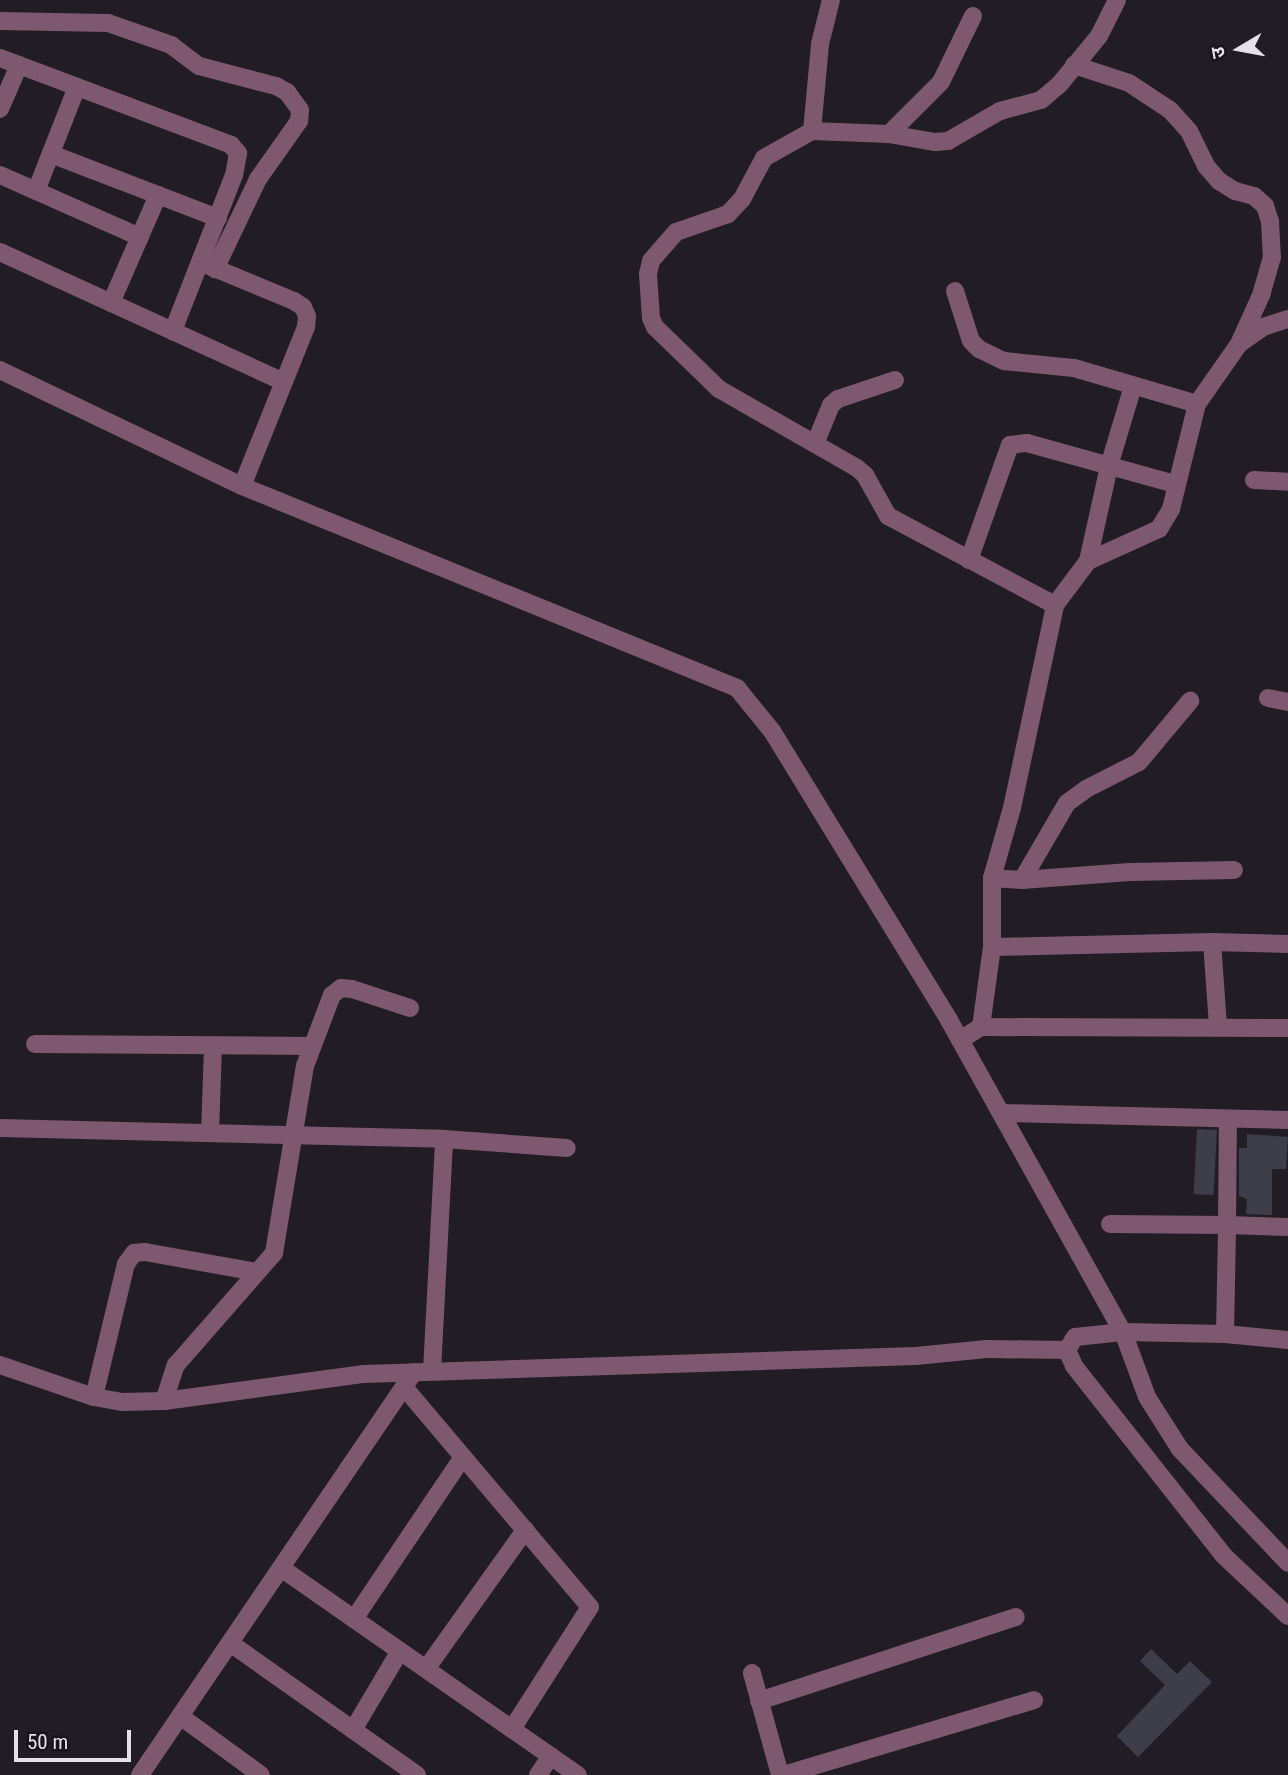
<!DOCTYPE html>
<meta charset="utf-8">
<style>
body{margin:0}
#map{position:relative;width:1288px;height:1775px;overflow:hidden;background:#221c25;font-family:"Roboto Condensed","Noto Sans Devanagari",sans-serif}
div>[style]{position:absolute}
.building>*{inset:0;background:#3d3e4a;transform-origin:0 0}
.minor>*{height:18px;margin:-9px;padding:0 9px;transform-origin:9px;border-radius:9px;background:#7d586e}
span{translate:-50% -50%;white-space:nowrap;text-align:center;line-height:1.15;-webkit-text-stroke:5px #19131c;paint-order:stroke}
.north{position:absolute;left:1204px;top:14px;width:70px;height:70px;-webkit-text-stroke:5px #19131c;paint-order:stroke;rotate:260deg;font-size:19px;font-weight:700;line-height:28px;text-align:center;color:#e5e1e8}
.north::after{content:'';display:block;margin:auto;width:24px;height:32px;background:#e5e1e8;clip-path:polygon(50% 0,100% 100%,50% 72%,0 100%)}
.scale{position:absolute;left:14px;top:1730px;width:117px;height:32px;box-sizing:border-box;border:4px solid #e5e1e8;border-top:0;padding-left:9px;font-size:21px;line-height:24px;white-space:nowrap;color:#e5e1e8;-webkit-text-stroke:5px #19131c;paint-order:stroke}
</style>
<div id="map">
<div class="building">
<div style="left:1197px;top:1129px;width:20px;height:65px;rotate:3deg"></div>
<div style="clip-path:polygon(1247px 1134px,1288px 1137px,1286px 1169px,1272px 1169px,1272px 1215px,1246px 1214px,1247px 1199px,1239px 1196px,1239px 1148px,1247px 1148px)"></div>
<div style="clip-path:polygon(1151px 1649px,1177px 1674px,1190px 1661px,1212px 1682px,1138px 1757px,1117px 1736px,1165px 1685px,1140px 1661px)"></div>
</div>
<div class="minor">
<div style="left:973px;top:16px;width:73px;rotate:115.9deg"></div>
<div style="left:941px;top:82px;width:74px;rotate:135deg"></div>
<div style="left:889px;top:134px;width:77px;rotate:-177.8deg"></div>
<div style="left:812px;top:131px;width:55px;rotate:150.6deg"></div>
<div style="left:764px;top:158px;width:47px;rotate:118.2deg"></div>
<div style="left:742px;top:199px;width:21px;rotate:133deg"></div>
<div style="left:728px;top:214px;width:55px;rotate:160.9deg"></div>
<div style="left:676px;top:232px;width:38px;rotate:131deg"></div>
<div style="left:651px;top:261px;width:13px;rotate:103deg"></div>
<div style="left:648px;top:274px;width:44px;rotate:86.1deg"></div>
<div style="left:651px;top:318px;width:10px;rotate:66deg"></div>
<div style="left:655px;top:327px;width:89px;rotate:44.1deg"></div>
<div style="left:719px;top:389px;width:159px;rotate:29.8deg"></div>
<div style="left:857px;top:468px;width:11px;rotate:41deg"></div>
<div style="left:865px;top:475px;width:47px;rotate:60.7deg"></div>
<div style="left:888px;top:516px;width:189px;rotate:28.1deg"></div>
<div style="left:0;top:21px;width:108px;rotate:1.1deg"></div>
<div style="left:108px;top:23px;width:67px;rotate:19.2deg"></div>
<div style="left:171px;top:45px;width:35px;rotate:37deg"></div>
<div style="left:199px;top:66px;width:80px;rotate:14.6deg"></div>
<div style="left:276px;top:86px;width:13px;rotate:29deg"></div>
<div style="left:287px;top:92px;width:22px;rotate:54deg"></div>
<div style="left:300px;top:110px;width:11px;rotate:95deg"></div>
<div style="left:299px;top:121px;width:71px;rotate:125.3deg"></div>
<div style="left:258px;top:179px;width:100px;rotate:115.5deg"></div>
<div style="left:0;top:58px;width:247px;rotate:20.6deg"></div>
<div style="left:231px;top:145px;width:11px;rotate:49deg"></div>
<div style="left:238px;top:153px;width:22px;rotate:100deg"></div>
<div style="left:234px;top:175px;width:168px;rotate:111.4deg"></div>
<div style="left:1074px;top:65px;width:58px;rotate:18.1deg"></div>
<div style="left:1129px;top:83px;width:49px;rotate:33.4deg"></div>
<div style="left:1170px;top:110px;width:28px;rotate:48deg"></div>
<div style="left:1189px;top:131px;width:39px;rotate:64deg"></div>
<div style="left:1206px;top:166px;width:20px;rotate:49deg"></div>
<div style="left:1219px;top:181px;width:19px;rotate:32deg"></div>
<div style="left:1235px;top:191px;width:20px;rotate:15deg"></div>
<div style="left:1254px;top:196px;width:15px;rotate:42deg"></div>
<div style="left:1265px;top:206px;width:16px;rotate:72deg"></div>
<div style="left:1270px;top:221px;width:36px;rotate:87deg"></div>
<div style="left:1272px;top:257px;width:37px;rotate:106deg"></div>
<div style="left:1262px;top:293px;width:56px;rotate:114.3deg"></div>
<div style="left:0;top:109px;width:48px;rotate:-66.6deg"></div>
<div style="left:812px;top:131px;width:87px;rotate:-84.7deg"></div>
<div style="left:820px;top:44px;width:45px;rotate:-76deg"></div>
<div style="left:889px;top:134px;width:47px;rotate:9.9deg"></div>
<div style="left:935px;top:142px;width:13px;rotate:-4deg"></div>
<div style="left:948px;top:141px;width:60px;rotate:-30deg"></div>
<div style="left:1000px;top:111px;width:42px;rotate:-15deg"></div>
<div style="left:1041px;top:100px;width:23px;rotate:-40deg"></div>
<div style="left:1059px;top:85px;width:63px;rotate:-50.8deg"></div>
<div style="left:1099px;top:36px;width:40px;rotate:-63.4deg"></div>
<div style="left:51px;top:154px;width:179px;rotate:21deg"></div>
<div style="left:0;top:175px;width:153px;rotate:23.9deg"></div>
<div style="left:36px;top:191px;width:112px;rotate:-68.5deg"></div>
<div style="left:0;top:252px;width:312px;rotate:24.6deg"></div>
<div style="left:207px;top:265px;width:94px;rotate:22.5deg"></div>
<div style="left:294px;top:301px;width:11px;rotate:34deg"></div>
<div style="left:303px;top:307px;width:10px;rotate:66deg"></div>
<div style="left:307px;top:316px;width:11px;rotate:95deg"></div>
<div style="left:306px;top:327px;width:171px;rotate:111.9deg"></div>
<div style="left:955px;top:291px;width:52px;rotate:72.3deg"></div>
<div style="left:971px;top:341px;width:11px;rotate:45deg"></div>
<div style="left:979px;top:349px;width:28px;rotate:26deg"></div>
<div style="left:1004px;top:361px;width:70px;rotate:5.7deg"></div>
<div style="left:1074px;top:368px;width:128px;rotate:16.3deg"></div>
<div style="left:111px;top:303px;width:118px;rotate:-66.5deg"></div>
<div style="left:0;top:370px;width:268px;rotate:25.6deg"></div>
<div style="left:242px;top:486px;width:535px;rotate:22.2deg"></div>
<div style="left:737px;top:688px;width:55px;rotate:50.9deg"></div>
<div style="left:772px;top:731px;width:339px;rotate:58.5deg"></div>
<div style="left:949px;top:1020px;width:357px;rotate:60.9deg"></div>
<div style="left:1123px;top:1332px;width:69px;rotate:69.7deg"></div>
<div style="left:1147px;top:1397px;width:62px;rotate:57.6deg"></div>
<div style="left:1180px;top:1449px;width:157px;rotate:46.5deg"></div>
<div style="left:815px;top:444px;width:42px;rotate:-67.7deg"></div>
<div style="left:831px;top:405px;width:9px;rotate:-41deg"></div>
<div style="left:838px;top:399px;width:60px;rotate:-18.4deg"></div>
<div style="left:1254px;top:480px;width:34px;rotate:3deg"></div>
<div style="left:969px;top:560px;width:122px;rotate:-70.4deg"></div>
<div style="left:1010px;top:445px;width:17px;rotate:-7deg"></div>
<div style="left:1027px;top:443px;width:154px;rotate:15.5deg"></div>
<div style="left:1088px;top:561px;width:97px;rotate:-77.5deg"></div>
<div style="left:1109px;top:466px;width:84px;rotate:-73.3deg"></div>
<div style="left:1268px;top:698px;width:20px;rotate:11deg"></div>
<div style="left:992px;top:878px;width:30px;rotate:4deg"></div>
<div style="left:1022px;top:880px;width:108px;rotate:-4.2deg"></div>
<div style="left:1130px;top:872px;width:104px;rotate:-1.1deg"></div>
<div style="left:1022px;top:880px;width:89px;rotate:-59.7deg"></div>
<div style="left:1067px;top:803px;width:24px;rotate:-36deg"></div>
<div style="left:1086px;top:789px;width:59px;rotate:-27deg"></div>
<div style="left:1139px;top:762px;width:80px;rotate:-50.1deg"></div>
<div style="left:1212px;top:942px;width:84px;rotate:85.9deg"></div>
<div style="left:992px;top:947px;width:220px;rotate:-1.3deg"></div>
<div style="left:1212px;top:942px;width:76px;rotate:1.5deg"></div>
<div style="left:981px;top:1027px;width:307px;rotate:0.2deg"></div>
<div style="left:960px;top:1040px;width:25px;rotate:-32deg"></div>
<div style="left:981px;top:1027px;width:81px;rotate:-82.2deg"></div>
<div style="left:992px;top:947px;width:69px;rotate:-90deg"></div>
<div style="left:992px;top:878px;width:73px;rotate:-74.1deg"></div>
<div style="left:1012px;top:808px;width:208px;rotate:-78deg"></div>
<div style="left:1055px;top:605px;width:55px;rotate:-53.1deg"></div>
<div style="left:1088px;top:561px;width:78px;rotate:-24.3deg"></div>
<div style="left:1159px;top:529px;width:23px;rotate:-59deg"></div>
<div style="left:1171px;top:509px;width:108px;rotate:-76.1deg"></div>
<div style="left:1197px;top:404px;width:73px;rotate:-55deg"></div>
<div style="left:1239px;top:344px;width:29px;rotate:-35deg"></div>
<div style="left:1263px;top:327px;width:26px;rotate:-18deg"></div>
<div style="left:35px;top:1044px;width:275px;rotate:0.4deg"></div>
<div style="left:1002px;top:1113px;width:286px;rotate:1.4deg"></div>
<div style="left:0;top:1128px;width:444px;rotate:1.4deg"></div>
<div style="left:444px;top:1139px;width:123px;rotate:4.2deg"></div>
<div style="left:210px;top:1133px;width:86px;rotate:-88deg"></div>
<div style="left:1110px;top:1224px;width:117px;rotate:0.5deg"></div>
<div style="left:1227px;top:1225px;width:105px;rotate:-89.5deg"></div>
<div style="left:1225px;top:1334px;width:109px;rotate:-88.9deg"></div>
<div style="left:1227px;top:1225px;width:61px;rotate:1.9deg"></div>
<div style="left:1288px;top:1340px;width:63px;rotate:-174.6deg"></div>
<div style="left:1225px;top:1334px;width:102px;rotate:-178.9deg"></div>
<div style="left:1123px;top:1332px;width:48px;rotate:174.1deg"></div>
<div style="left:1075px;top:1337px;width:15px;rotate:122deg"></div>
<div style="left:1067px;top:1350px;width:17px;rotate:66deg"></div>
<div style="left:1074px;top:1366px;width:241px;rotate:51.7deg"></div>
<div style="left:1223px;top:1555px;width:89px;rotate:43.2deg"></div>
<div style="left:0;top:1365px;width:99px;rotate:18.8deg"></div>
<div style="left:94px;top:1397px;width:28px;rotate:10deg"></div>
<div style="left:122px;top:1402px;width:42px;rotate:-1.4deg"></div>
<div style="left:164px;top:1401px;width:202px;rotate:-7.7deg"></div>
<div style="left:364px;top:1374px;width:552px;rotate:-1.87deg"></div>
<div style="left:916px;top:1356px;width:71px;rotate:-5.6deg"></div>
<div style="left:987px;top:1349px;width:80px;rotate:0.7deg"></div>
<div style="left:432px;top:1371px;width:232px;rotate:-87deg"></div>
<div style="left:404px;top:1387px;width:288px;rotate:49.8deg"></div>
<div style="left:590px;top:1607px;width:145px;rotate:122.6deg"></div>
<div style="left:94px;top:1397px;width:137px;rotate:-76.5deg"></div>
<div style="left:126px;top:1264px;width:14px;rotate:-54deg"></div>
<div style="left:134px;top:1253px;width:11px;rotate:-5deg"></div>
<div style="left:145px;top:1252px;width:113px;rotate:10.2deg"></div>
<div style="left:164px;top:1401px;width:38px;rotate:-72deg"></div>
<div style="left:176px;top:1365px;width:149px;rotate:-48.8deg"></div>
<div style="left:274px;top:1253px;width:190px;rotate:-80.6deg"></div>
<div style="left:305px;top:1066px;width:76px;rotate:-69.2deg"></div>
<div style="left:332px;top:995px;width:11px;rotate:-38deg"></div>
<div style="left:341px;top:988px;width:11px;rotate:5deg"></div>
<div style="left:352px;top:989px;width:61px;rotate:18.1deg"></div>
<div style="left:281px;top:1568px;width:362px;rotate:34.9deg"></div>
<div style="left:354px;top:1619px;width:195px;rotate:-56.1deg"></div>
<div style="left:230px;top:1643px;width:229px;rotate:35.2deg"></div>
<div style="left:426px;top:1669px;width:171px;rotate:-54.5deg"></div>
<div style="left:752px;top:1673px;width:106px;rotate:74.6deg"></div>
<div style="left:759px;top:1701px;width:270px;rotate:-18.1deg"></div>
<div style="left:180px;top:1716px;width:100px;rotate:36.1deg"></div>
<div style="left:353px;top:1730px;width:92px;rotate:-59.3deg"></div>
<div style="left:140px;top:1775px;width:487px;rotate:-55.8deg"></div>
<div style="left:538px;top:1775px;width:23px;rotate:-56deg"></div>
<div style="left:783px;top:1775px;width:262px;rotate:-16.6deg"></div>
</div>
<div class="north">उ</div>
<div class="scale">50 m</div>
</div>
